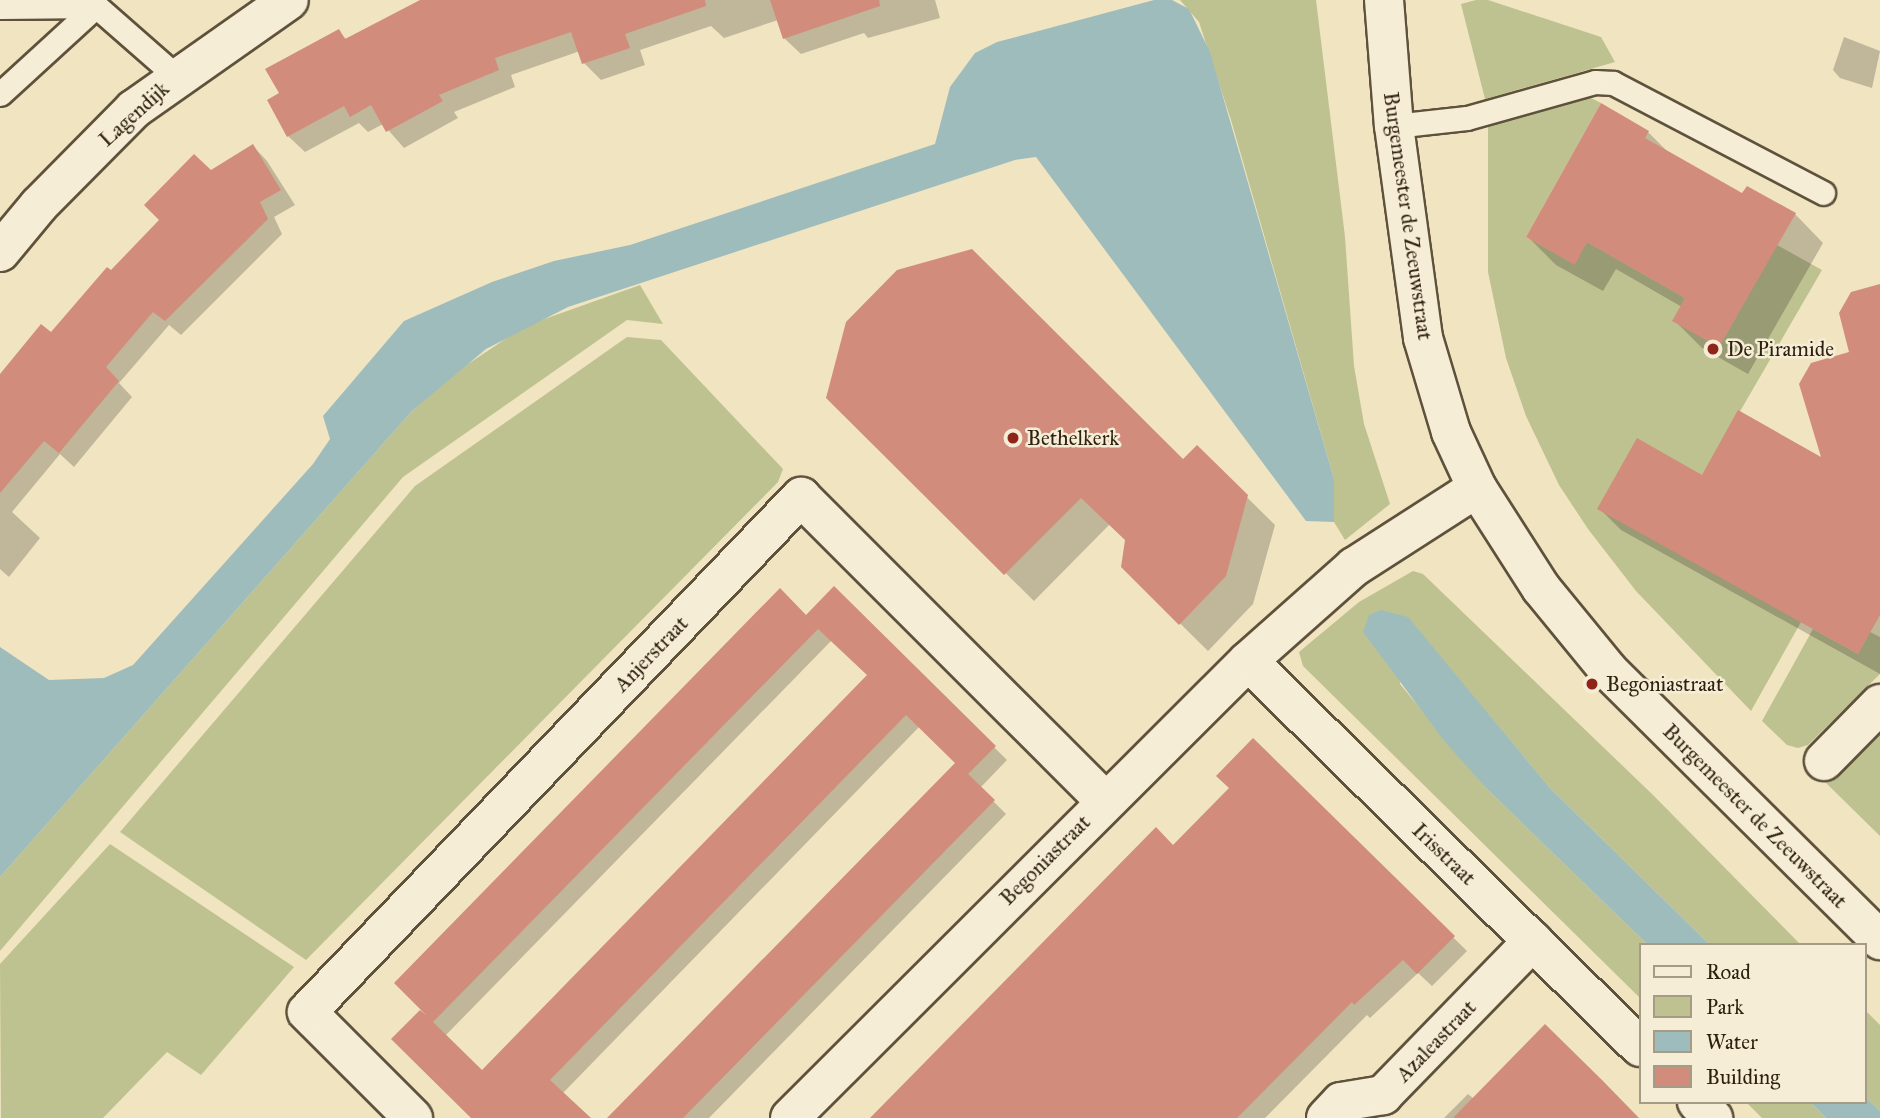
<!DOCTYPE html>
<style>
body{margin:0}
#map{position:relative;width:1880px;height:1118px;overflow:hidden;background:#f1e4c1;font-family:"IM FELL Great Primer",serif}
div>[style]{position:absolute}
.green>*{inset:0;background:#bec290}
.water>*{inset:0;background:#9fbcbd}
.shadow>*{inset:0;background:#0003}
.building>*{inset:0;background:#d18c7c}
.roads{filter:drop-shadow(2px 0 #5f523c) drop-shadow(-2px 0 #5f523c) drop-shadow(0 2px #5f523c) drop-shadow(0 -2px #5f523c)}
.service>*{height:23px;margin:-11.5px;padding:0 11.5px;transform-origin:11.5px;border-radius:11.5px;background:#f6edd7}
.minor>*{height:38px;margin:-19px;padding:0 19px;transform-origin:19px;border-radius:19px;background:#f6edd7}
.tertiary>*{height:38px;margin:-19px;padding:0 19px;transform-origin:19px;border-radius:19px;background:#f6edd7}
.dots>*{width:19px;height:19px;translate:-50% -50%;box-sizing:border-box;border:4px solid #f6edd7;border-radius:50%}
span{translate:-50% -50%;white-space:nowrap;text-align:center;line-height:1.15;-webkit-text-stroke:5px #f6edd7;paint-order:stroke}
.street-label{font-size:21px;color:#2e2110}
.poi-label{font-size:21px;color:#2e2110}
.left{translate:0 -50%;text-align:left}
.legend{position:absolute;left:1639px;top:943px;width:228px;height:161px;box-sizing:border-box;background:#f6edd7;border:2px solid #a69b87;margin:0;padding:9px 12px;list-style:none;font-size:21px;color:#2e2110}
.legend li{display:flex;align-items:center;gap:14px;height:35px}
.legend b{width:35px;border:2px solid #a69b87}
</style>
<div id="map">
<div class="green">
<div style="clip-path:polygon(1180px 0,1316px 0,1345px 237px,1354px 366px,1364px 424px,1390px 504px,1345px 540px,1334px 522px,1334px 479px,1231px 120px,1199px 22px)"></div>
<div style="clip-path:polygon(1476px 0,1488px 0,1601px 37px,1615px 62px,1485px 99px,1461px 4px)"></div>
<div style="clip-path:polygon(1585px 95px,1601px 103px,1526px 237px,1574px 264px,1587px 242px,1685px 298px,1673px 321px,1719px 347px,1777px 245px,1822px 270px,1663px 544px,1801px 622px,1751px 711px,1636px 591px,1588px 529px,1559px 485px,1526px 416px,1506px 358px,1488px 272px,1488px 125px)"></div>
<div style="clip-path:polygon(640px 285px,663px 324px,627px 320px,403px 477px,0 951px,0 877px,412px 411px,453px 374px,525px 326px)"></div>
<div style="clip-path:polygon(627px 337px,661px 340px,783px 469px,778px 482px,306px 960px,120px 832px,415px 486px)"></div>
<div style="clip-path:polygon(1413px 571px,1423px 574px,1653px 795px,1801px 945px,1710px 945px,1550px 788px,1408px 618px,1400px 684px,1488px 790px,1648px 945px,1640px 945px,1640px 998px,1303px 666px,1299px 652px,1359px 602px)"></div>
<div style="clip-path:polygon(1813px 629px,1858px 654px,1870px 632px,1880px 637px,1880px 674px,1808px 745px,1798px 748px,1787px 745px,1762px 721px)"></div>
<div style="clip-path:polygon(1880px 721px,1880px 836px,1824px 781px)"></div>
<div style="clip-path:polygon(110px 844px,294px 967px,201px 1075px,167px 1052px,103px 1118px,1px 1118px,0 964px)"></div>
<div style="clip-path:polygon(1864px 1009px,1880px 1025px,1880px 1111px,1864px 1096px)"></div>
<div style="clip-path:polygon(1746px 1102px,1810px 1102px,1826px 1118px,1762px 1118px)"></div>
</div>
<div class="water">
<div style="clip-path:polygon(1154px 0,1172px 0,1189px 9px,1210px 52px,1334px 479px,1334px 522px,1306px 521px,1036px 157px,1015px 160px,568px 307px,486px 349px,412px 411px,0 877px,0 647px,49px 680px,104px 678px,133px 665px,313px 464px,330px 439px,323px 416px,404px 321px,492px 282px,554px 261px,630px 245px,935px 144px,950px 87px,975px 53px,997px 42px)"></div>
<div style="clip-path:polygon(1381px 610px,1408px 617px,1550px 788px,1710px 945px,1648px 945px,1488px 790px,1445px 742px,1363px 632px,1369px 615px)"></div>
<div style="clip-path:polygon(1864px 1096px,1880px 1111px,1880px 1118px,1826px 1118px,1810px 1102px,1864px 1102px)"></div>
</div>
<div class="shadow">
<div style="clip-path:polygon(458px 0,935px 0,940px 18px,868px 38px,864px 33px,801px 54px,784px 38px,778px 20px,724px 38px,711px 26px,640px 50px,645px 65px,601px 80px,584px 63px,580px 51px,511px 75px,515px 87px,454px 112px,458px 118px,404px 148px,383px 124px,368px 132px,359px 123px,305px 152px,288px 136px,281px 94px,339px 32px,347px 40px)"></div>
<div style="clip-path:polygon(1844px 37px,1880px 51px,1872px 88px,1840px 78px,1833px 70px)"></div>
<div style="clip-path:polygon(1602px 106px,1648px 132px,1671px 155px,1743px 196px,1795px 214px,1823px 243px,1748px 374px,1702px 348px,1674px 320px,1682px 307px,1616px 269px,1603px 291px,1556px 265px,1528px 237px)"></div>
<div style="clip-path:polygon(253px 146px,267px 161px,295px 205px,274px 217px,282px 234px,181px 335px,169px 325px,119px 383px,132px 397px,74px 467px,60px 454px,12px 512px,40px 538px,9px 577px,0 569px,0 378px,51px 334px,211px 172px)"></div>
<div style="clip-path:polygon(1880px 289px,1880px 674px,1621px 530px,1599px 508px,1702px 477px,1824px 461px,1852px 353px)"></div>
<div style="clip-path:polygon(827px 398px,1183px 462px,1197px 448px,1275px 525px,1253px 604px,1208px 651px,1123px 567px,1127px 541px,1110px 524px,1034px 601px)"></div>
<div style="clip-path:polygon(evenodd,834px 589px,1007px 760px,980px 788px,1006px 814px,709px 1118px,609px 1118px,957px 763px,920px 726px,562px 1094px,588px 1118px,475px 1118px,431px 1022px,834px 589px,832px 640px,869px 675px,482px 1073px,445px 1036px,832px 640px)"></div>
<div style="clip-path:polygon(1253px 740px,1467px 951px,1432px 986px,1418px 973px,1370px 1018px,1367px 1015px,1265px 1118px,875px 1118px,1173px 847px,1231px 788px)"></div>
<div style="clip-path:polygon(1468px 1094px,1474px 1099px,1637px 1118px,1444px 1118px)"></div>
</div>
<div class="building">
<div style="clip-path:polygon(420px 0,705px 0,706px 6px,625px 34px,630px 48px,582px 64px,571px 32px,495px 58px,499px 70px,439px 95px,443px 101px,386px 132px,371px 105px,350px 117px,344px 106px,287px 137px,267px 100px,279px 93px,265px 69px,339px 29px,345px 39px)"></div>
<div style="clip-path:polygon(770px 0,879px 0,880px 6px,783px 39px)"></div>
<div style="clip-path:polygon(1601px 103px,1649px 131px,1645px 138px,1742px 193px,1747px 186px,1796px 213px,1719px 347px,1672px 321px,1685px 298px,1655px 281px,1587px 242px,1575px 265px,1526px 237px)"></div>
<div style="clip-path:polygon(253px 144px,281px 190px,260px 202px,268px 219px,165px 321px,153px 312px,106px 367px,119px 381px,59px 453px,44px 441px,0 493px,0 374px,41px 324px,51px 332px,107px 267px,111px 270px,159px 220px,144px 205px,194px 154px,211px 170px)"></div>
<div style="clip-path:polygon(972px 249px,1183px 459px,1197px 445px,1248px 495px,1226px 576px,1179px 625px,1121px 567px,1125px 540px,1081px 498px,1004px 575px,826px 398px,846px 322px,897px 270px)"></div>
<div style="clip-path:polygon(1880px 284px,1880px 615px,1858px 654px,1597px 509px,1637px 438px,1702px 475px,1738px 410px,1821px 457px,1799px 384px,1811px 363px,1849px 352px,1839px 313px,1851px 292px)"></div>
<div style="clip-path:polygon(evenodd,834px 586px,996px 746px,968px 774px,995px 800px,683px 1118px,607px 1118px,955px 763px,906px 715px,550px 1080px,591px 1118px,471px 1118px,391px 1039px,420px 1010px,426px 1015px,394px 983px,780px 588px,806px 615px,834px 586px,818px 629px,867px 675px,482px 1070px,433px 1022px,818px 629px)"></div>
<div style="clip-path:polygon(1253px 738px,1455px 936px,1417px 974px,1403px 960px,1354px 1005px,1352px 1002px,1237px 1118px,870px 1118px,1156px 827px,1173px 845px,1229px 788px,1216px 776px)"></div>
<div style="clip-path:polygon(1545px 1024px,1603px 1081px,1639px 1118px,1453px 1118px)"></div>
</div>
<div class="roads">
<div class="service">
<div style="left:0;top:7px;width:96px;rotate:-0.6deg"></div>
<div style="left:0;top:94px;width:130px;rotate:-42.5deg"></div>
<div style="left:96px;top:6px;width:106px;rotate:41.2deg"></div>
<div style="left:1394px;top:126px;width:73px;rotate:-6.3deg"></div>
<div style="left:1467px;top:118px;width:133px;rotate:-15.7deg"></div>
<div style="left:1595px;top:82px;width:18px;rotate:3deg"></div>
<div style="left:1613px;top:83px;width:237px;rotate:27.6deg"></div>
</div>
<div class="minor">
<div style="left:0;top:252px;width:61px;rotate:-50.3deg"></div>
<div style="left:39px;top:205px;width:135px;rotate:-45.3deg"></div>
<div style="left:134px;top:109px;width:189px;rotate:-35.1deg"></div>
<div style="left:1248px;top:661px;width:550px;rotate:44.56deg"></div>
<div style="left:1824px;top:761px;width:80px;rotate:-45.5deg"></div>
<div style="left:1697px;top:1102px;width:23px;rotate:45deg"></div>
<div style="left:413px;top:1118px;width:150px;rotate:-135deg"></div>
<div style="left:307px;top:1012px;width:714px;rotate:-46.19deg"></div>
<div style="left:801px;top:497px;width:429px;rotate:45deg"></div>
<div style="left:790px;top:1118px;width:647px;rotate:-44.94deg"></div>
<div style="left:1248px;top:661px;width:142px;rotate:-41.6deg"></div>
<div style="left:1354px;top:567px;width:146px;rotate:-32.7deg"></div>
<div style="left:1326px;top:1118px;width:22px;rotate:-47deg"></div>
<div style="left:1341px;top:1102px;width:43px;rotate:-9.5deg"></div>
<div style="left:1383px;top:1095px;width:215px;rotate:-45.8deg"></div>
</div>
<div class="tertiary">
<div style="left:1384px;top:0;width:126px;rotate:85.5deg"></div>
<div style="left:1394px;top:126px;width:214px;rotate:82.2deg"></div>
<div style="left:1423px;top:338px;width:98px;rotate:73.4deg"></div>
<div style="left:1451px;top:432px;width:62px;rotate:65.1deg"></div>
<div style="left:1477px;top:488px;width:119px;rotate:57.4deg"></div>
<div style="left:1541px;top:588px;width:107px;rotate:50.7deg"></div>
<div style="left:1609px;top:671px;width:382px;rotate:44.8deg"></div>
</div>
</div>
<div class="dots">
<div style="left:1713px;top:349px;background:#8f2418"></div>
<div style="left:1013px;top:438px;background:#8f2418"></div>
<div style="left:1592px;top:684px;background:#8f2418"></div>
</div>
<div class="street-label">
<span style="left:134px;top:114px;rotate:-42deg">Lagendijk</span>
<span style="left:1408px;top:216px;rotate:82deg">Burgemeester de Zeeuwstraat</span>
<span style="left:651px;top:654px;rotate:-46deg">Anjerstraat</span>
<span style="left:1755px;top:816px;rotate:45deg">Burgemeester de Zeeuwstraat</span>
<span style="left:1444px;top:854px;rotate:44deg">Irisstraat</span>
<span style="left:1045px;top:860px;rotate:-45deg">Begoniastraat</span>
<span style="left:1436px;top:1041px;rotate:-46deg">Azaleastraat</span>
</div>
<div class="poi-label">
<span class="left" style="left:1727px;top:349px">De Piramide</span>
<span class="left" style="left:1027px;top:438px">Bethelkerk</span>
<span class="left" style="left:1606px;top:684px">Begoniastraat</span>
</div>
<ul class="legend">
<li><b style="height:9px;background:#f6edd7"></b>Road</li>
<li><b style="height:19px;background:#bec290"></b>Park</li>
<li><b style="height:19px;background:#9fbcbd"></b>Water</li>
<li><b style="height:19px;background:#d18c7c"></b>Building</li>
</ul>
</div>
